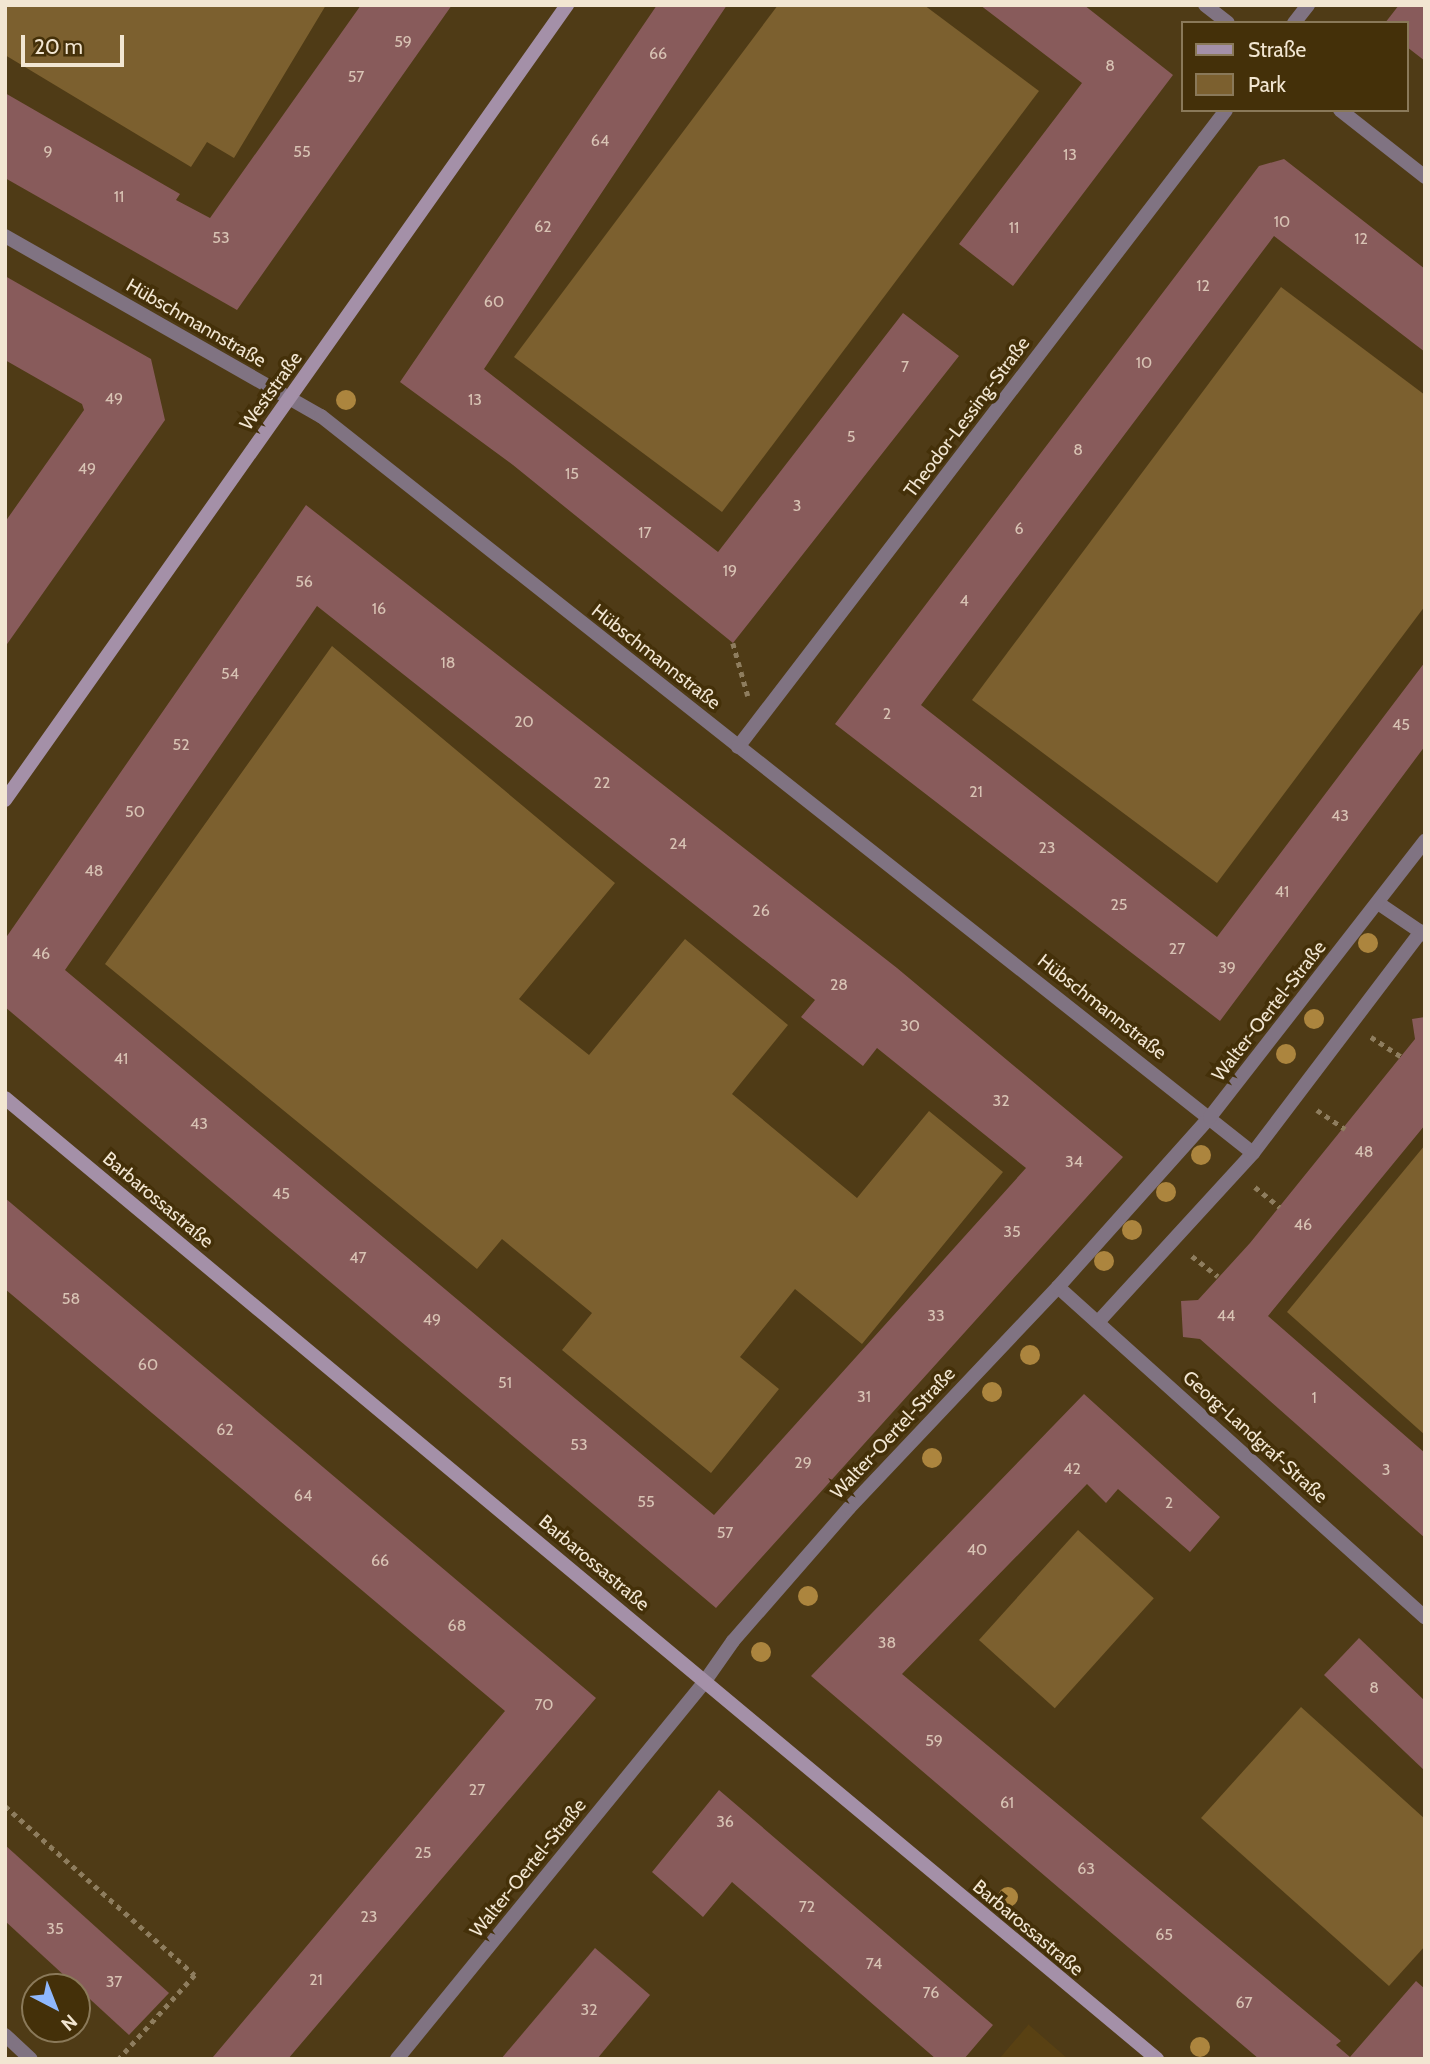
<!DOCTYPE html>
<meta charset="utf-8">
<style>
body{margin:0}
#map{position:relative;width:1430px;height:2064px;overflow:hidden;background:#4f3b16;font-family:Cabin,sans-serif}
div>[style]{position:absolute}
.built>*{inset:0;background:#594113}
.green>*{inset:0;background:#7c602f;transform-origin:0 0}
.building>*{inset:0;background:#885b5b}
.path>*{height:4.5px;margin-top:-2.25px;transform-origin:0;background:repeating-linear-gradient(90deg,#8e7d5e 0 5px,transparent 0 10px)}
.street>*{height:14px;margin:-7px;padding:0 7px;transform-origin:7px;border-radius:7px;background:#807382}
.secondary>*{height:14px;margin:-7px;padding:0 7px;transform-origin:7px;border-radius:7px;background:#a490a8}
.trees>*{width:20px;height:20px;margin:-10px;border-radius:50%;background:#ac853e}
span{translate:-50% -50%;white-space:nowrap;text-align:center;line-height:1.15;-webkit-text-stroke:7px #443009;paint-order:stroke}
.number-label{font-size:16px;color:#d8c3b4}
.number-label span{-webkit-text-stroke-width:0}
.street-label{font-size:19px;color:#f2e6d2}
.frame{position:absolute;inset:0;border:7px solid #f2e6d2;pointer-events:none}
.legend{position:absolute;left:1181px;top:21px;width:228px;height:91px;box-sizing:border-box;background:#443009;border:2px solid #8a7959;margin:0;padding:9px 12px;list-style:none;font-size:21px;color:#f2e6d2}
.legend li{display:flex;align-items:center;gap:14px;height:35px}
.legend b{width:35px;border:2px solid #8a7959}
.north{position:absolute;left:21px;top:1973px;width:70px;height:70px;box-sizing:border-box;background:#443009;border:2px solid #8a7959;border-radius:50%;rotate:138deg;font-size:19px;font-weight:700;line-height:28px;text-align:center;color:#f2e6d2}
.north::after{content:'';display:block;margin:auto;width:24px;height:32px;background:#8fb8fd;clip-path:polygon(50% 0,100% 100%,50% 72%,0 100%)}
.scale{position:absolute;left:21px;top:35px;width:103px;height:32px;box-sizing:border-box;border:4px solid #f2e6d2;border-top:0;padding-left:9px;font-size:21px;line-height:24px;white-space:nowrap;color:#f2e6d2;-webkit-text-stroke:5px #443009;paint-order:stroke}
</style>
<div id="map">
<div class="built">
<div style="clip-path:polygon(1029px 2024px,1029px 2025px,1068px 2059px,999px 2059px)"></div>
</div>
<div class="green">
<div style="clip-path:polygon(5px 5px,326px 5px,234px 158px,207px 142px,191px 167px,5px 55px)"></div>
<div style="clip-path:polygon(778px 5px,924px 5px,1039px 91px,722px 512px,514px 357px)"></div>
<div style="clip-path:polygon(1281px 287px,1425px 395px,1425px 606px,1217px 883px,972px 700px)"></div>
<div style="clip-path:polygon(332px 646px,615px 883px,519px 999px,589px 1055px,685px 939px,788px 1025px,732px 1094px,857px 1198px,929px 1111px,1003px 1172px,862px 1344px,795px 1289px,740px 1357px,779px 1389px,711px 1473px,562px 1350px,592px 1313px,502px 1239px,477px 1269px,105px 964px)"></div>
<div style="clip-path:polygon(1425px 1145px,1425px 1435px,1287px 1312px)"></div>
<div style="left:1078px;top:1530px;width:102px;height:148px;rotate:42deg"></div>
<div style="clip-path:polygon(1301px 1707px,1425px 1819px,1425px 1946px,1389px 1986px,1201px 1818px)"></div>
</div>
<div class="building">
<div style="clip-path:polygon(361px 5px,452px 5px,237px 310px,5px 178px,5px 93px,180px 194px,176px 200px,210px 218px)"></div>
<div style="clip-path:polygon(657px 5px,727px 5px,484px 369px,718px 552px,903px 313px,959px 356px,733px 643px,513px 465px,400px 382px)"></div>
<div style="clip-path:polygon(980px 5px,1084px 5px,1173px 75px,1013px 286px,959px 244px,1082px 83px)"></div>
<div style="clip-path:polygon(1399px 5px,1425px 5px,1425px 61px,1407px 47px,1407px 23px,1385px 23px)"></div>
<div style="clip-path:polygon(1284px 159px,1425px 269px,1425px 352px,1274px 236px,921px 705px,1217px 937px,1425px 662px,1425px 746px,1220px 1021px,835px 724px,1259px 166px)"></div>
<div style="clip-path:polygon(5px 276px,151px 359px,165px 420px,5px 647px,5px 522px,84px 410px,82px 404px,5px 360px)"></div>
<div style="clip-path:polygon(evenodd,306px 505px,897px 968px,1123px 1157px,716px 1608px,5px 1007px,5px 939px,306px 505px,317px 606px,815px 1000px,801px 1017px,863px 1066px,877px 1048px,1026px 1168px,714px 1515px,65px 970px,317px 606px)"></div>
<div style="clip-path:polygon(1425px 1017px,1425px 1125px,1268px 1316px,1425px 1453px,1425px 1538px,1200px 1339px,1183px 1337px,1181px 1301px,1198px 1300px,1250px 1243px,1415px 1039px,1412px 1019px)"></div>
<div style="clip-path:polygon(5px 1198px,596px 1698px,288px 2059px,213px 2057px,505px 1711px,5px 1289px)"></div>
<div style="clip-path:polygon(1084px 1394px,1220px 1517px,1190px 1552px,1118px 1489px,1106px 1503px,1087px 1484px,902px 1674px,1341px 2041px,1336px 2045px,1350px 2057px,1416px 1981px,1425px 1989px,1425px 2059px,1259px 2059px,811px 1676px)"></div>
<div style="clip-path:polygon(1359px 1638px,1425px 1701px,1425px 1771px,1324px 1675px)"></div>
<div style="clip-path:polygon(719px 1790px,993px 2025px,964px 2059px,936px 2059px,732px 1882px,703px 1917px,652px 1872px)"></div>
<div style="clip-path:polygon(5px 1845px,169px 1993px,129px 2035px,5px 1921px)"></div>
<div style="clip-path:polygon(595px 1948px,650px 1995px,597px 2059px,501px 2059px)"></div>
</div>
<div class="path">
<div style="left:733px;top:643px;width:55px;rotate:74.2deg"></div>
<div style="left:1371px;top:1037px;width:37px;rotate:33deg"></div>
<div style="left:1317px;top:1110px;width:34px;rotate:34deg"></div>
<div style="left:1255px;top:1187px;width:32px;rotate:39deg"></div>
<div style="left:1192px;top:1256px;width:33px;rotate:38deg"></div>
<div style="left:5px;top:1806px;width:254px;rotate:41.7deg"></div>
<div style="left:195px;top:1975px;width:113px;rotate:132.1deg"></div>
</div>
<div class="street">
<div style="left:1205px;top:5px;width:29px;rotate:38deg"></div>
<div style="left:1294px;top:23px;width:23px;rotate:-52deg"></div>
<div style="left:1340px;top:110px;width:108px;rotate:38.2deg"></div>
<div style="left:5px;top:236px;width:364px;rotate:29.7deg"></div>
<div style="left:321px;top:416px;width:1188px;rotate:38.34deg"></div>
<div style="left:738px;top:747px;width:802px;rotate:-52.54deg"></div>
<div style="left:1378px;top:903px;width:57px;rotate:34.2deg"></div>
<div style="left:1058px;top:1287px;width:494px;rotate:42deg"></div>
<div style="left:1099px;top:1321px;width:228px;rotate:-47.5deg"></div>
<div style="left:1253px;top:1153px;width:278px;rotate:-52.8deg"></div>
<div style="left:5px;top:2035px;width:35px;rotate:43deg"></div>
<div style="left:397px;top:2059px;width:488px;rotate:-50.8deg"></div>
<div style="left:705px;top:1681px;width:49px;rotate:-55deg"></div>
<div style="left:733px;top:1641px;width:176px;rotate:-48.9deg"></div>
<div style="left:849px;top:1508px;width:304px;rotate:-46.6deg"></div>
<div style="left:1058px;top:1287px;width:228px;rotate:-48.2deg"></div>
<div style="left:1210px;top:1117px;width:350px;rotate:-52.1deg"></div>
</div>
<div class="secondary">
<div style="left:5px;top:800px;width:974px;rotate:-54.74deg"></div>
<div style="left:5px;top:1098px;width:1500px;rotate:39.83deg"></div>
</div>
<div class="trees">
<div style="left:346px;top:400px"></div>
<div style="left:1368px;top:943px"></div>
<div style="left:1314px;top:1019px"></div>
<div style="left:1286px;top:1054px"></div>
<div style="left:1201px;top:1155px"></div>
<div style="left:1166px;top:1192px"></div>
<div style="left:1132px;top:1230px"></div>
<div style="left:1104px;top:1261px"></div>
<div style="left:1030px;top:1355px"></div>
<div style="left:992px;top:1392px"></div>
<div style="left:932px;top:1458px"></div>
<div style="left:808px;top:1596px"></div>
<div style="left:761px;top:1652px"></div>
<div style="left:1008px;top:1897px"></div>
<div style="left:1200px;top:2047px"></div>
</div>
<div class="number-label">
<span style="left:403px;top:42px">59</span>
<span style="left:658px;top:54px">66</span>
<span style="left:1110px;top:66px">8</span>
<span style="left:356px;top:77px">57</span>
<span style="left:600px;top:141px">64</span>
<span style="left:48px;top:152px">9</span>
<span style="left:302px;top:152px">55</span>
<span style="left:1070px;top:155px">13</span>
<span style="left:119px;top:197px">11</span>
<span style="left:1282px;top:222px">10</span>
<span style="left:543px;top:227px">62</span>
<span style="left:1014px;top:228px">11</span>
<span style="left:221px;top:238px">53</span>
<span style="left:1361px;top:239px">12</span>
<span style="left:1203px;top:286px">12</span>
<span style="left:494px;top:302px">60</span>
<span style="left:1144px;top:363px">10</span>
<span style="left:905px;top:367px">7</span>
<span style="left:114px;top:399px">49</span>
<span style="left:475px;top:400px">13</span>
<span style="left:851px;top:437px">5</span>
<span style="left:1078px;top:450px">8</span>
<span style="left:87px;top:469px">49</span>
<span style="left:572px;top:474px">15</span>
<span style="left:797px;top:506px">3</span>
<span style="left:1019px;top:529px">6</span>
<span style="left:645px;top:533px">17</span>
<span style="left:730px;top:571px">19</span>
<span style="left:304px;top:582px">56</span>
<span style="left:964px;top:601px">4</span>
<span style="left:379px;top:609px">16</span>
<span style="left:448px;top:663px">18</span>
<span style="left:230px;top:674px">54</span>
<span style="left:887px;top:714px">2</span>
<span style="left:524px;top:722px">20</span>
<span style="left:1401px;top:725px">45</span>
<span style="left:181px;top:745px">52</span>
<span style="left:602px;top:783px">22</span>
<span style="left:976px;top:792px">21</span>
<span style="left:135px;top:812px">50</span>
<span style="left:1340px;top:816px">43</span>
<span style="left:678px;top:844px">24</span>
<span style="left:1047px;top:848px">23</span>
<span style="left:94px;top:871px">48</span>
<span style="left:1282px;top:892px">41</span>
<span style="left:1119px;top:905px">25</span>
<span style="left:761px;top:911px">26</span>
<span style="left:1177px;top:949px">27</span>
<span style="left:41px;top:954px">46</span>
<span style="left:1227px;top:968px">39</span>
<span style="left:839px;top:985px">28</span>
<span style="left:910px;top:1026px">30</span>
<span style="left:121px;top:1059px">41</span>
<span style="left:1001px;top:1101px">32</span>
<span style="left:199px;top:1124px">43</span>
<span style="left:1364px;top:1152px">48</span>
<span style="left:1074px;top:1162px">34</span>
<span style="left:281px;top:1194px">45</span>
<span style="left:1303px;top:1225px">46</span>
<span style="left:1012px;top:1232px">35</span>
<span style="left:358px;top:1258px">47</span>
<span style="left:71px;top:1299px">58</span>
<span style="left:936px;top:1316px">33</span>
<span style="left:1226px;top:1316px">44</span>
<span style="left:432px;top:1320px">49</span>
<span style="left:148px;top:1365px">60</span>
<span style="left:505px;top:1383px">51</span>
<span style="left:864px;top:1397px">31</span>
<span style="left:1314px;top:1398px">1</span>
<span style="left:225px;top:1430px">62</span>
<span style="left:579px;top:1445px">53</span>
<span style="left:803px;top:1463px">29</span>
<span style="left:1072px;top:1469px">42</span>
<span style="left:1386px;top:1470px">3</span>
<span style="left:303px;top:1496px">64</span>
<span style="left:646px;top:1502px">55</span>
<span style="left:1169px;top:1503px">2</span>
<span style="left:725px;top:1533px">57</span>
<span style="left:977px;top:1550px">40</span>
<span style="left:380px;top:1561px">66</span>
<span style="left:457px;top:1626px">68</span>
<span style="left:887px;top:1643px">38</span>
<span style="left:1374px;top:1688px">8</span>
<span style="left:544px;top:1705px">70</span>
<span style="left:934px;top:1741px">59</span>
<span style="left:477px;top:1790px">27</span>
<span style="left:1007px;top:1803px">61</span>
<span style="left:725px;top:1822px">36</span>
<span style="left:423px;top:1853px">25</span>
<span style="left:1086px;top:1869px">63</span>
<span style="left:807px;top:1907px">72</span>
<span style="left:369px;top:1917px">23</span>
<span style="left:55px;top:1929px">35</span>
<span style="left:1164px;top:1935px">65</span>
<span style="left:874px;top:1964px">74</span>
<span style="left:316px;top:1980px">21</span>
<span style="left:114px;top:1982px">37</span>
<span style="left:931px;top:1993px">76</span>
<span style="left:1244px;top:2003px">67</span>
<span style="left:589px;top:2010px">32</span>
</div>
<div class="street-label">
<span style="left:196px;top:323px;rotate:30deg">Hübschmannstraße</span>
<span style="left:271px;top:391px;rotate:-54deg">Weststraße</span>
<span style="left:967px;top:417px;rotate:-53deg">Theodor-Lessing-Straße</span>
<span style="left:656px;top:657px;rotate:38deg">Hübschmannstraße</span>
<span style="left:1102px;top:1007px;rotate:38deg">Hübschmannstraße</span>
<span style="left:1269px;top:1011px;rotate:-52deg">Walter-Oertel-Straße</span>
<span style="left:158px;top:1200px;rotate:40deg">Barbarossastraße</span>
<span style="left:893px;top:1433px;rotate:-47deg">Walter-Oertel-Straße</span>
<span style="left:1255px;top:1437px;rotate:42deg">Georg-Landgraf-Straße</span>
<span style="left:594px;top:1563px;rotate:40deg">Barbarossastraße</span>
<span style="left:528px;top:1868px;rotate:-51deg">Walter-Oertel-Straße</span>
<span style="left:1028px;top:1928px;rotate:40deg">Barbarossastraße</span>
</div>
<div class="frame"></div>
<ul class="legend">
<li><b style="height:9px;background:#a490a8"></b>Straße</li>
<li><b style="height:19px;background:#7c602f"></b>Park</li>
</ul>
<div class="north">N</div>
<div class="scale">20 m</div>
</div>
